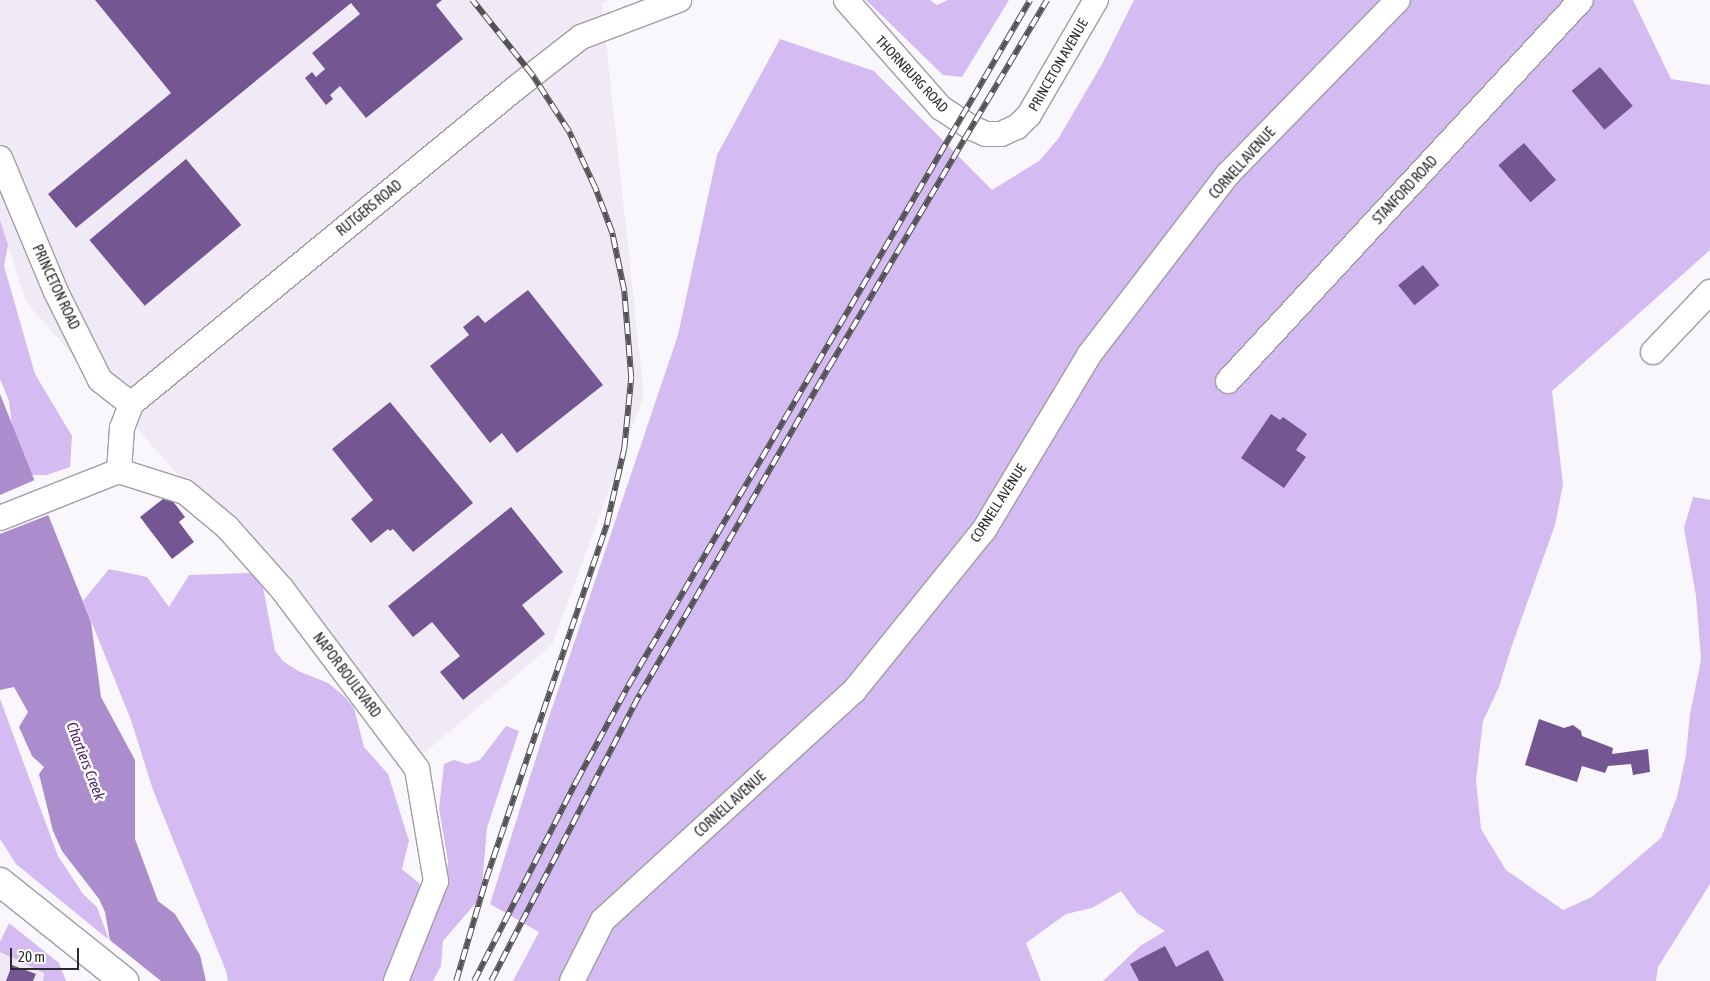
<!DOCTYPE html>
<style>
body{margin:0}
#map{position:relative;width:1710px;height:981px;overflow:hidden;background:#f9f7fc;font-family:"Asap Condensed",sans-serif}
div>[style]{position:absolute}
.built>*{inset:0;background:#efeaf6}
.green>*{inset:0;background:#d4bbf1}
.water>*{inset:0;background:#ab8dcd}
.pier>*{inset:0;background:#f9f7fc}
.building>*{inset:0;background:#735692;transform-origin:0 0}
.roads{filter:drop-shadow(1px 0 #a09ea3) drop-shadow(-1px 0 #a09ea3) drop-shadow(0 1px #a09ea3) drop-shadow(0 -1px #a09ea3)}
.street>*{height:24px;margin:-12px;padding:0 12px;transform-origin:12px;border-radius:12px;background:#fff}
.secondary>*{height:28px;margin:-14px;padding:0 14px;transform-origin:14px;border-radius:14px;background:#fff}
.rail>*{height:5.5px;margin-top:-2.75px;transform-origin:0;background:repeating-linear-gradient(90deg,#fff 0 11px,#555357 0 22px);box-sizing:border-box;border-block:1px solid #555357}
span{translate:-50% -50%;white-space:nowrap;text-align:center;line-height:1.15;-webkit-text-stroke:5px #fff;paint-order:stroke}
.street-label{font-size:14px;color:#2a292c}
.water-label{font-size:15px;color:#4a216d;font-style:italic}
.scale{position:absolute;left:10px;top:948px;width:69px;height:22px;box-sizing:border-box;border:2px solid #2a292c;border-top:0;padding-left:6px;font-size:15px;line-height:18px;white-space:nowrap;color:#2a292c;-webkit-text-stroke:4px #fff;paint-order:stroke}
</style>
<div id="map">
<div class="built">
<div style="clip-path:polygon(0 0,610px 0,602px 4px,644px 395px,552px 645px,423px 754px,26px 302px,0 220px)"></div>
<div style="clip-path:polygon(0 952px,44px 973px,43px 981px,0 981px)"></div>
</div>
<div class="green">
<div style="clip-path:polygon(866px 0,930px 0,937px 5px,948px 0,1009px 0,962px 77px,943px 75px)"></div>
<div style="clip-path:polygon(1134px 0,1633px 0,1671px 79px,1710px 85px,1710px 250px,1552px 391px,1563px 484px,1555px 525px,1510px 651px,1499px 687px,1483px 721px,1476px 780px,1481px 829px,1506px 870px,1563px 910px,1592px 897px,1661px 838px,1677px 797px,1686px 755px,1690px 714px,1701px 660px,1696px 596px,1684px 528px,1693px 497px,1710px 500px,1710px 884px,1658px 967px,1656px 981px,1103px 981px,1140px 946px,1165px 931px,1137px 913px,1121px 891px,1092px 908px,1066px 914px,1026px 943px,1041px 981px,513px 981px,539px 932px,490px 904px,547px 723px,678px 335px,717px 155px,780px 39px,874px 71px,992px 190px,1039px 161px,1058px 139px,1102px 64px)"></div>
<div style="clip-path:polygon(0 220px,8px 245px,4px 266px,35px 374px,72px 436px,70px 467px,47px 475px,18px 475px,9px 401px,0 379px)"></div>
<div style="clip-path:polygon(109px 569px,147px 577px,169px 607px,189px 575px,250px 573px,262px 582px,275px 651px,283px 661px,298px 671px,328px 683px,344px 696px,354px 708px,364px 747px,388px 774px,409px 841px,402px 869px,421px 885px,432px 891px,446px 879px,448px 861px,439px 809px,444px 764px,454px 760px,467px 764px,480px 760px,506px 726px,519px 731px,487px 828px,481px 897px,443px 941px,441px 966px,433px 981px,228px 981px,226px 971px,153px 790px,131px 720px,83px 601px)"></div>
<div style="clip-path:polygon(0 699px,58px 856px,83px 894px,97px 907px,109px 940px,16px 864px,0 839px)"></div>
<div style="clip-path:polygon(9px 923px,59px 963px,66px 981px,43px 981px,44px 973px,0 952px,0 942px)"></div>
</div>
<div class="water">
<div style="clip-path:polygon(0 394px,91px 622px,101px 697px,135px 760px,135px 839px,158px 901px,175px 914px,200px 955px,206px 981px,117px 981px,105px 912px,99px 899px,62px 851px,53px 831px,39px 774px,44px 767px,32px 756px,19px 727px,28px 712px,14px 687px,0 690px)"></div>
</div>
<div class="pier">
<div style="clip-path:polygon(37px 479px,51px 514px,0 534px,0 495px)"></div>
<div style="clip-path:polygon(106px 937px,161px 981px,115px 981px)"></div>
</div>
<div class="building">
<div style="clip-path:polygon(95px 0,442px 0,436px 5px,463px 39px,366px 118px,340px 86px,330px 95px,333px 99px,326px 105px,305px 78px,312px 72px,316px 77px,325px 69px,312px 53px,360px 14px,351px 3px,76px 228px,48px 194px,171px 93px)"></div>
<div style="left:1600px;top:67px;width:51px;height:37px;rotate:50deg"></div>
<div style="left:1524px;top:143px;width:49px;height:34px;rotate:49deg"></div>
<div style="left:186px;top:159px;width:86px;height:126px;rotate:50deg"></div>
<div style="left:1423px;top:265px;width:26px;height:32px;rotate:51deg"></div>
<div style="clip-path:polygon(528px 290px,603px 385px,517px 453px,502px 433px,490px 443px,430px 366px,469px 335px,463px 327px,478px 315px,485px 323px)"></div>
<div style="clip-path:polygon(390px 402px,473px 503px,413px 552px,393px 529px,390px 531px,388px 529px,371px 543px,351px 519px,373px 500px,332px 449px)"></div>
<div style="clip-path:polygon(1271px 414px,1280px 420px,1283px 417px,1307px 434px,1296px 450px,1306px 457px,1284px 488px,1241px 458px)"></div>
<div style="clip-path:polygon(168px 495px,185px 517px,179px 522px,194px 542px,172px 559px,140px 517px)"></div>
<div style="clip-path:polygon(511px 507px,563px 572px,522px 605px,545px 634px,463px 700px,440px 672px,460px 656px,432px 622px,413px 637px,388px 606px)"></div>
<div style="clip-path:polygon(1539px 719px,1564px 728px,1573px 725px,1581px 731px,1582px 736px,1613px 748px,1612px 754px,1648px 749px,1650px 772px,1633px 775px,1631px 764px,1608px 766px,1605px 773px,1582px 766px,1577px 782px,1525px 765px)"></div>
<div style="clip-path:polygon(1165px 946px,1176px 967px,1208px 950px,1224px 981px,1139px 981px,1130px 964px)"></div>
<div style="clip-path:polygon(12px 965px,36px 974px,33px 981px,6px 981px)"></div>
</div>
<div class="roads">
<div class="street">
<div style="left:846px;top:0;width:144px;rotate:48.7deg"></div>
<div style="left:941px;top:108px;width:37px;rotate:33deg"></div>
<div style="left:972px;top:128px;width:15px;rotate:23deg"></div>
<div style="left:986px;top:134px;width:15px"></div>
<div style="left:1001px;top:134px;width:17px;rotate:-24deg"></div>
<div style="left:1017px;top:127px;width:17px;rotate:-45deg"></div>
<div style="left:1029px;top:115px;width:133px;rotate:-59.8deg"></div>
<div style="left:0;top:158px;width:145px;rotate:67.3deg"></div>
<div style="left:56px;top:292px;width:98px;rotate:63.4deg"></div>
<div style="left:100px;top:380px;width:39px;rotate:38deg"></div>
<div style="left:1653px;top:352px;width:83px;rotate:-46.5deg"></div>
<div style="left:1228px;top:381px;width:519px;rotate:-47.18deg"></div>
<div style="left:119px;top:471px;width:43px;rotate:-86deg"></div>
<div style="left:122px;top:428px;width:26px;rotate:-69deg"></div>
<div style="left:131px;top:404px;width:499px;rotate:-39.4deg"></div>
<div style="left:517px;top:87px;width:81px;rotate:-38deg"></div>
<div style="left:581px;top:37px;width:105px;rotate:-20.7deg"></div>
<div style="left:0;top:518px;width:128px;rotate:-21.6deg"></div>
<div style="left:119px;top:471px;width:69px;rotate:17.7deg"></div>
<div style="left:185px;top:492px;width:55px;rotate:39.8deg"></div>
<div style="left:227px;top:527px;width:83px;rotate:48.4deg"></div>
<div style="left:282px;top:589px;width:225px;rotate:53.1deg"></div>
<div style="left:417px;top:769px;width:114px;rotate:80.4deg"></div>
<div style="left:436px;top:881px;width:108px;rotate:111.8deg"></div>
<div style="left:572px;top:981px;width:68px;rotate:-63.1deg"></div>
<div style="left:603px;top:920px;width:340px;rotate:-42.4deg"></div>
<div style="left:854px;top:691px;width:207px;rotate:-51.1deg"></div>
<div style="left:984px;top:530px;width:204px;rotate:-59deg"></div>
<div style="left:1089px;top:355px;width:228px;rotate:-52.5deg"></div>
<div style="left:1228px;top:174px;width:243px;rotate:-45.7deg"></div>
</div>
<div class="secondary">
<div style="left:0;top:882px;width:159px;rotate:38.6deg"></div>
</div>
</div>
<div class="rail">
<div style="left:456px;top:981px;width:106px;rotate:-73.6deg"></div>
<div style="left:486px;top:879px;width:376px;rotate:-71.2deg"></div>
<div style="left:607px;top:523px;width:76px;rotate:-77.1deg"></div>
<div style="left:624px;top:449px;width:71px;rotate:-84.4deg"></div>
<div style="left:631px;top:378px;width:87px;rotate:-94.6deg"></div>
<div style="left:624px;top:291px;width:59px;rotate:-101.7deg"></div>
<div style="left:612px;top:233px;width:48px;rotate:-110.7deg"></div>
<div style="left:595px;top:188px;width:62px;rotate:-114.9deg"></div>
<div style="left:569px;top:132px;width:68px;rotate:-123deg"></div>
<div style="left:532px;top:75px;width:96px;rotate:-128.7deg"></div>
<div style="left:474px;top:981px;width:226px;rotate:-62.9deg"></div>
<div style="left:577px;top:780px;width:107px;rotate:-61.5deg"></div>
<div style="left:628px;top:686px;width:795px;rotate:-59.63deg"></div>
<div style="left:491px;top:981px;width:323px;rotate:-62.6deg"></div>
<div style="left:640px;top:694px;width:378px;rotate:-60deg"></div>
<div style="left:829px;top:367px;width:427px;rotate:-59.3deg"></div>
</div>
<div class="street-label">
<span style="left:1058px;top:65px;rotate:-60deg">PRINCETON AVENUE</span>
<span style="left:912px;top:74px;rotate:47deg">THORNBURG ROAD</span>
<span style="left:1242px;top:163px;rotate:-48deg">CORNELL AVENUE</span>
<span style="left:1405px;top:190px;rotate:-47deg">STANFORD ROAD</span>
<span style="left:369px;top:208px;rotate:-39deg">RUTGERS ROAD</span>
<span style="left:56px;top:287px;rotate:65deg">PRINCETON ROAD</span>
<span style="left:998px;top:503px;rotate:-57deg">CORNELL AVENUE</span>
<span style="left:347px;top:675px;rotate:53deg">NAPOR BOULEVARD</span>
<span style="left:730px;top:804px;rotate:-42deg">CORNELL AVENUE</span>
</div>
<div class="water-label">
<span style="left:86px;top:761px;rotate:69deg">Chartiers Creek</span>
</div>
<div class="scale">20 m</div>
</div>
